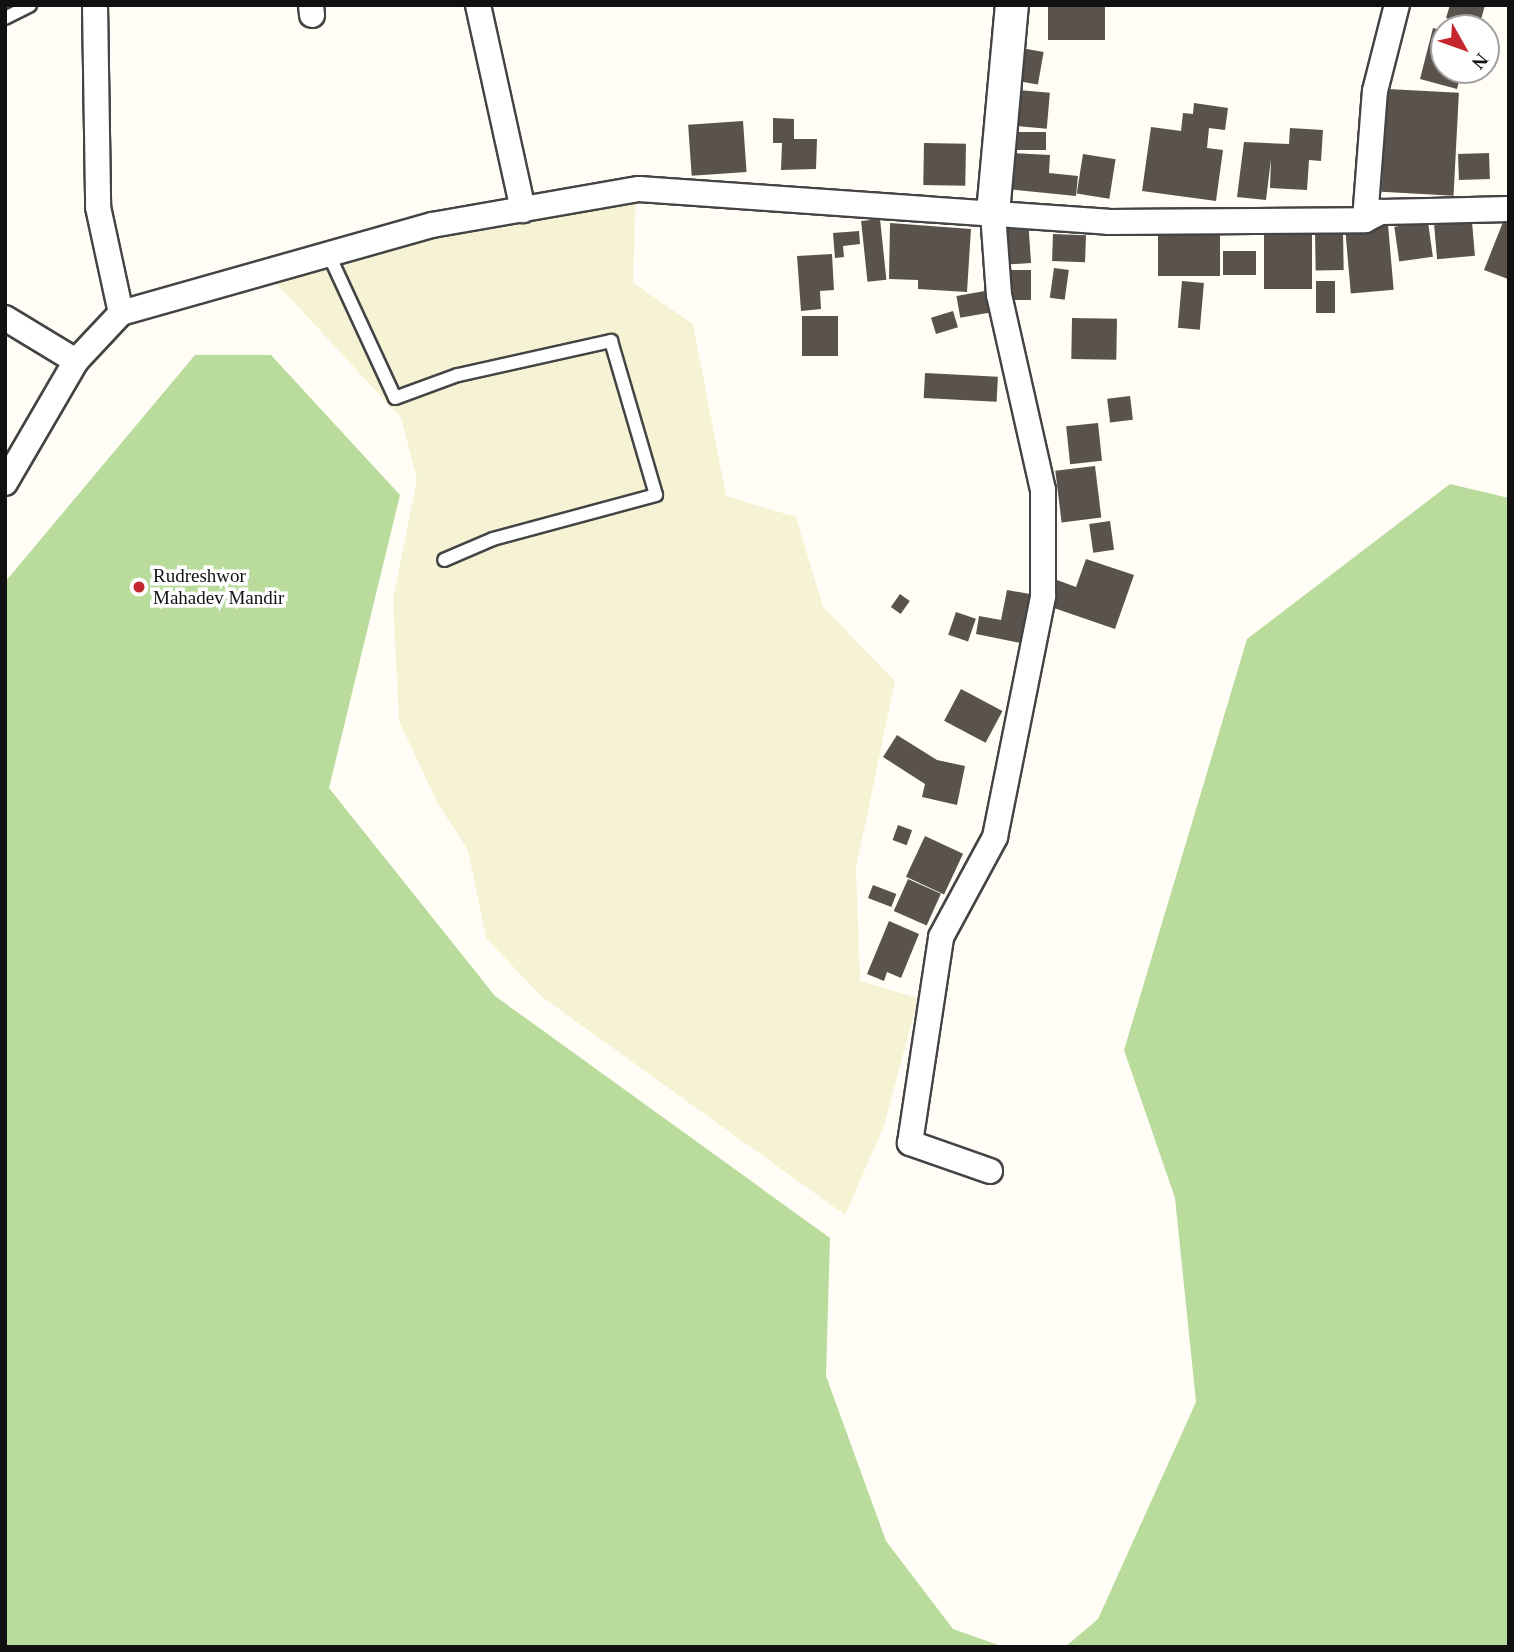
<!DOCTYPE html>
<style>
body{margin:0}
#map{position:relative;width:1514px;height:1652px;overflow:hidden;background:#fffdf5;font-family:Georgia,serif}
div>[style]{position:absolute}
.farmland>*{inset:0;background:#f6f3d4}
.forest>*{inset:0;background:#b9dc9c}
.building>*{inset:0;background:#5a524d;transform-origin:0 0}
.roads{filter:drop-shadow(2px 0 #444) drop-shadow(-2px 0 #444) drop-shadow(0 2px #444) drop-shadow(0 -2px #444)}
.service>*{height:12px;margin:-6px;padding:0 6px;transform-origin:6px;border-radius:6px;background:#fff}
.minor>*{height:24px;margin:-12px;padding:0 12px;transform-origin:12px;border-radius:12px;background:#fff}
.tertiary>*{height:32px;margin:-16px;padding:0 16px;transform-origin:16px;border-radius:16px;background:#fff}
.dots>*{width:19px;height:19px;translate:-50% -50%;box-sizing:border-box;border:4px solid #fff;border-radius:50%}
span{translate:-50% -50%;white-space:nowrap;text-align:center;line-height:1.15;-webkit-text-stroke:7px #fff;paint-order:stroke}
.poi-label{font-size:19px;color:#111}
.left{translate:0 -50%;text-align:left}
.frame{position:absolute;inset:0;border:7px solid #111;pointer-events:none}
.north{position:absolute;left:1430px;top:14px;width:70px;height:70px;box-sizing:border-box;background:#fff;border:2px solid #a0a0a0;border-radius:50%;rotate:130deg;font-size:19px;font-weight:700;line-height:28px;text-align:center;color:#111}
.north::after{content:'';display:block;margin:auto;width:24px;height:32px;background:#c4262e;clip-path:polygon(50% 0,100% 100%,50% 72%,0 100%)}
</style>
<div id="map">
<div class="farmland">
<div style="clip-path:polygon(636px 190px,633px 283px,693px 324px,726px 496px,796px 517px,823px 607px,895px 681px,856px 868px,860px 981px,918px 998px,884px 1126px,845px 1215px,542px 997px,486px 938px,468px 850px,438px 804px,399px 721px,393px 600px,417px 479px,401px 418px,266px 272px)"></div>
</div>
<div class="forest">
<div style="clip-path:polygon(195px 355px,271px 355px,400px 495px,329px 788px,495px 996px,830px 1238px,826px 1376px,886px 1541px,953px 1629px,1004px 1647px,5px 1647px,5px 582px)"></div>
<div style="clip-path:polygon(1450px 484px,1509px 498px,1509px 1647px,1065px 1647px,1098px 1619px,1196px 1402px,1175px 1198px,1124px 1050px,1247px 639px)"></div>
</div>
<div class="building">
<div style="left:1048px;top:5px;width:57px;height:35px"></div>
<div style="clip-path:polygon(1450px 5px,1485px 5px,1479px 27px,1446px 18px)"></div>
<div style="clip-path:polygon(1433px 28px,1444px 31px,1444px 70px,1462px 70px,1457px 89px,1420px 79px)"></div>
<div style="left:1021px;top:48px;width:23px;height:33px;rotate:10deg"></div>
<div style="left:1387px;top:89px;width:72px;height:103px;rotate:3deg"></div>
<div style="left:1018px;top:90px;width:32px;height:36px;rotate:5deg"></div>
<div style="clip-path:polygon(1194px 103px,1228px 108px,1225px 130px,1209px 128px,1207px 148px,1223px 150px,1216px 201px,1142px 191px,1151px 127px,1181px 131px,1183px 113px,1193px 114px)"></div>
<div style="clip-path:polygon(773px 118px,794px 119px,794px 139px,817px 139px,816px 169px,781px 170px,782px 143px,773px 143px)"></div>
<div style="left:743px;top:121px;width:51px;height:55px;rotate:86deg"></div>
<div style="clip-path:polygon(1290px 128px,1323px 130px,1321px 161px,1309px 160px,1307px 190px,1270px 188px,1271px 159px,1266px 200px,1237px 197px,1244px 142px,1289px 144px)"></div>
<div style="left:1015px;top:132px;width:31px;height:18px"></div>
<div style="left:924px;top:143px;width:42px;height:42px;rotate:1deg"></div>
<div style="clip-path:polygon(1009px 153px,1050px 155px,1049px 173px,1078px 176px,1076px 196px,1007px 189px)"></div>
<div style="left:1489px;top:153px;width:26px;height:31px;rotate:88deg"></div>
<div style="left:1083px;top:154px;width:33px;height:40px;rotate:9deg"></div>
<div style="left:880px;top:219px;width:61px;height:19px;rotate:84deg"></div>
<div style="left:1028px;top:219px;width:44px;height:26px;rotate:86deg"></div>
<div style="left:1428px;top:222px;width:35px;height:34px;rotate:82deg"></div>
<div style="left:1472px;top:222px;width:34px;height:38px;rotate:85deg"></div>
<div style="clip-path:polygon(1503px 222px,1509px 224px,1508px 279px,1484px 270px)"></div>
<div style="clip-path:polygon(890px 223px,971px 229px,967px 292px,918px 289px,918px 280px,889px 279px)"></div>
<div style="left:1388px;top:225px;width:65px;height:43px;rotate:85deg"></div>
<div style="left:1158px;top:230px;width:62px;height:46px"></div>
<div style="clip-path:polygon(859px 231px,860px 244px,843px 246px,844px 257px,835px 258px,833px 233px)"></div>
<div style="left:1264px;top:231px;width:48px;height:58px"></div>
<div style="left:1343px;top:231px;width:39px;height:28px;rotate:89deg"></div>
<div style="left:1053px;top:234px;width:33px;height:27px;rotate:2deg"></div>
<div style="left:1223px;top:251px;width:33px;height:24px"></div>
<div style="clip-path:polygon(832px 254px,834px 290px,820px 291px,821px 309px,801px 311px,797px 256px)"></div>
<div style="left:1054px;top:268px;width:15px;height:30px;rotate:8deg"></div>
<div style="left:1006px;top:270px;width:25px;height:30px"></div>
<div style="left:1182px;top:281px;width:22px;height:47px;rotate:5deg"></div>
<div style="left:1316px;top:281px;width:19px;height:32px"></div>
<div style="left:985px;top:291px;width:22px;height:29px;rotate:80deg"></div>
<div style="left:953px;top:311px;width:17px;height:23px;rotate:73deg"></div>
<div style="left:802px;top:316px;width:36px;height:40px"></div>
<div style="left:1072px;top:318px;width:45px;height:41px;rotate:1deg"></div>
<div style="left:925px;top:373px;width:73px;height:25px;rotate:3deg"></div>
<div style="left:1130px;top:396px;width:24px;height:23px;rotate:83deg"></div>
<div style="left:1098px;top:423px;width:38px;height:32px;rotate:84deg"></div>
<div style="left:1095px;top:466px;width:52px;height:40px;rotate:83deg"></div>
<div style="left:1110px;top:521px;width:29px;height:21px;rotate:82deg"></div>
<div style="clip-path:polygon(1086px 559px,1134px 575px,1115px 629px,1048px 606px,1057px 580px,1076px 587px)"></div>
<div style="clip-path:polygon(1007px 590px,1030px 594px,1021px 643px,976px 634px,979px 616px,1001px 620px)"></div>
<div style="left:900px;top:594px;width:12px;height:16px;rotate:35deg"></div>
<div style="left:956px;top:612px;width:21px;height:24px;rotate:19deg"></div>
<div style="left:961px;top:689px;width:47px;height:36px;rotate:28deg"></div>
<div style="clip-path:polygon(897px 735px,937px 760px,965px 766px,957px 805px,922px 797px,925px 784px,883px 757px)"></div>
<div style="left:898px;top:825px;width:15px;height:16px;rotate:20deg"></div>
<div style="left:925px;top:836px;width:42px;height:45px;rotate:25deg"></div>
<div style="left:908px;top:879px;width:36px;height:35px;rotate:24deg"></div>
<div style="left:873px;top:885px;width:25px;height:14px;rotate:21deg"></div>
<div style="clip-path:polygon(889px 921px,919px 934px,901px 978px,887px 972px,884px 981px,867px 974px)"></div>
</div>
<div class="roads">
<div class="service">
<div style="left:5px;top:18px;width:28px;rotate:-27deg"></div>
<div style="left:329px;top:255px;width:157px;rotate:65.2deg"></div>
<div style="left:395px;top:398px;width:67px;rotate:-20.1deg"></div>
<div style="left:458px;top:375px;width:157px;rotate:-12.5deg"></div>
<div style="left:611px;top:341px;width:160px;rotate:73.7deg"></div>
<div style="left:656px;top:495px;width:169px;rotate:164.9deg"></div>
<div style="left:493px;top:539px;width:53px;rotate:156.8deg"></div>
</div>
<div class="minor">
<div style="left:95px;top:5px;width:202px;rotate:89.1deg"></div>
<div style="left:98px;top:207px;width:108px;rotate:77.8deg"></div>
<div style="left:311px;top:5px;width:10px;rotate:84deg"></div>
<div style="left:478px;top:5px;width:210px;rotate:77.6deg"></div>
<div style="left:1365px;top:220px;width:129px;rotate:-85.6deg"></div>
<div style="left:1375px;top:91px;width:89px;rotate:-75.7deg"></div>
<div style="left:5px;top:318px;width:83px;rotate:31.2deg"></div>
<div style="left:5px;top:483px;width:141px;rotate:-59.8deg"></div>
<div style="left:76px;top:361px;width:66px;rotate:-46.8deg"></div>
<div style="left:121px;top:313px;width:323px;rotate:-15.8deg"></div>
<div style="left:432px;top:225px;width:210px;rotate:-9.9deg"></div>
<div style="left:639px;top:189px;width:470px;rotate:4deg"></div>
<div style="left:1108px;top:222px;width:257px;rotate:-0.4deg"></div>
<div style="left:1365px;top:220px;width:18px;rotate:-27deg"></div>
<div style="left:1381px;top:212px;width:128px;rotate:-1.3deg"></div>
<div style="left:990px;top:1171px;width:85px;rotate:-160.7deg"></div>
<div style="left:910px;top:1143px;width:208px;rotate:-81.4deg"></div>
<div style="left:941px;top:937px;width:114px;rotate:-61.6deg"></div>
<div style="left:995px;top:837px;width:246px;rotate:-78.7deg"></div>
<div style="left:1043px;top:596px;width:106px;rotate:-90deg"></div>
<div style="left:1043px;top:490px;width:200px;rotate:-102.7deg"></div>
<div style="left:999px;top:295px;width:82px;rotate:-94.2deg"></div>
</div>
<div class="tertiary">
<div style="left:993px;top:213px;width:209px;rotate:-84.8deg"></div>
</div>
</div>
<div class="dots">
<div style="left:139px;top:587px;background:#c4262e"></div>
</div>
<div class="poi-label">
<span class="left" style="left:153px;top:587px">Rudreshwor<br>Mahadev Mandir</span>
</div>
<div class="frame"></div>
<div class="north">N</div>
</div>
